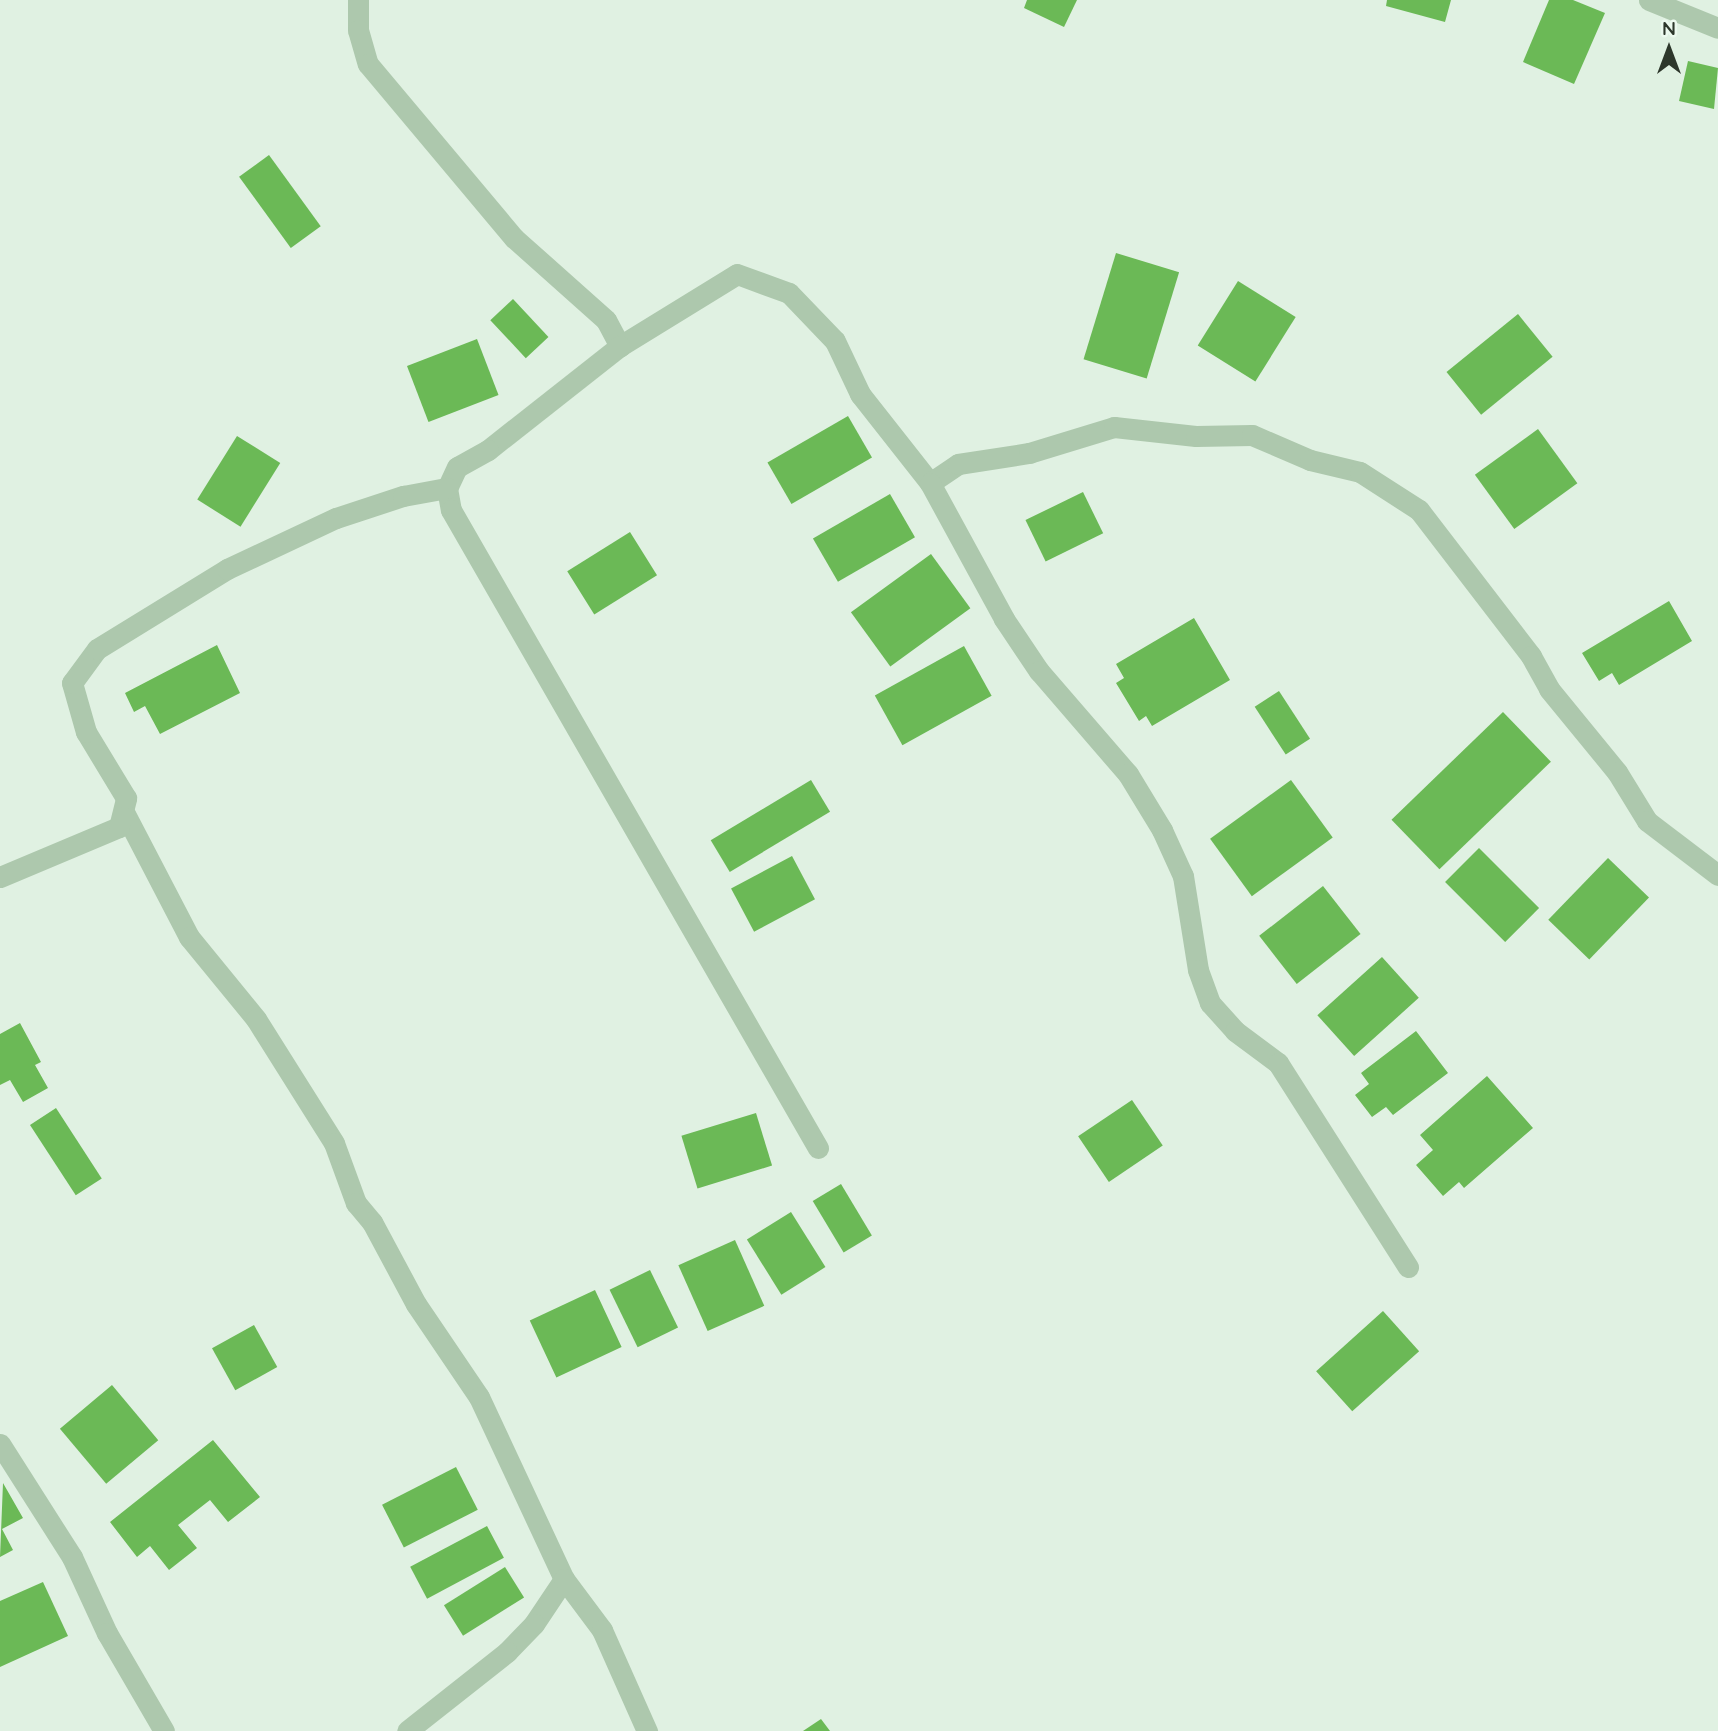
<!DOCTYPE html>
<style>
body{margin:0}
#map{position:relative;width:1718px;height:1731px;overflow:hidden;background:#e0f1e2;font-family:Quicksand,sans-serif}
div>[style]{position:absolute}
.building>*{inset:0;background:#6bb956;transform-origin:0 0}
.street>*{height:21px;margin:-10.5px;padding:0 10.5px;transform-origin:10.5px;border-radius:10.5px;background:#adc8ad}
span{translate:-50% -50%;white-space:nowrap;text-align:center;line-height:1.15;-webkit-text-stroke:5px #ecf9ee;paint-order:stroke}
.north{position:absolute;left:1634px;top:14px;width:70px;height:70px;-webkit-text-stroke:5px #ecf9ee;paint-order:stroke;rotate:0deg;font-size:19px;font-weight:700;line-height:28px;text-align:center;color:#2d372b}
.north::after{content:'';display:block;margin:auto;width:24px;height:32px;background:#2d372b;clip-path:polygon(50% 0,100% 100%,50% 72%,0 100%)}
</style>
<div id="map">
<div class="building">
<div style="clip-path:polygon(1027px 0,1077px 0,1064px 27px,1024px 8px)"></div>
<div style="clip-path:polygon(1387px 0,1451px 0,1445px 22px,1386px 6px)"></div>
<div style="clip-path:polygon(1549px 0,1573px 0,1605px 13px,1574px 84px,1523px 62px)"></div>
<div style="clip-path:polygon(1688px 61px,1718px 68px,1714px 109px,1679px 101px)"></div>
<div style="left:269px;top:155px;width:88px;height:37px;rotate:54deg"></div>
<div style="left:1116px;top:253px;width:66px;height:111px;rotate:17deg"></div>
<div style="left:1238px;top:281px;width:68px;height:76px;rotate:32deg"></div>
<div style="left:513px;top:299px;width:52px;height:31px;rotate:47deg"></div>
<div style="left:1518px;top:314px;width:55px;height:92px;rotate:51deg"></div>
<div style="left:477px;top:339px;width:60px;height:75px;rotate:69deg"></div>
<div style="left:848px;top:416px;width:48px;height:93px;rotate:60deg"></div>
<div style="left:1538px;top:429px;width:67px;height:78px;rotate:54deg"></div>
<div style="left:237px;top:436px;width:51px;height:75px;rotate:32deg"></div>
<div style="left:1083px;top:492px;width:46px;height:64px;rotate:64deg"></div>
<div style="left:890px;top:494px;width:50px;height:89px;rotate:60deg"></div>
<div style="left:630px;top:532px;width:51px;height:74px;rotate:58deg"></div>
<div style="left:931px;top:554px;width:67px;height:99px;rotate:54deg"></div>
<div style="clip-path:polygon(1669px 601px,1692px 641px,1619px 685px,1612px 673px,1599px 681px,1582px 653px)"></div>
<div style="clip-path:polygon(1194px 618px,1230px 680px,1152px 726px,1146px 716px,1139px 721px,1116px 683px,1124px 678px,1116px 664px)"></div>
<div style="clip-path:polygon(217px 645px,240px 693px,160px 734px,145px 706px,134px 712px,125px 693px)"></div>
<div style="left:964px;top:646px;width:57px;height:102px;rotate:61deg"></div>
<div style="left:1279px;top:691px;width:57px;height:29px;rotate:57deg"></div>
<div style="left:1503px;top:712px;width:69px;height:155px;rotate:46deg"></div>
<div style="left:811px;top:780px;width:37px;height:117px;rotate:59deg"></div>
<div style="left:1291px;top:780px;width:71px;height:100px;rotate:54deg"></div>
<div style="left:1479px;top:848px;width:85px;height:48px;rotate:45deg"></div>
<div style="left:792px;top:856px;width:49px;height:69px;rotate:62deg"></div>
<div style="left:1608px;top:858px;width:57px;height:86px;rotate:44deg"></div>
<div style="left:1323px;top:886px;width:61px;height:81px;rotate:52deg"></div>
<div style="left:1382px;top:957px;width:55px;height:87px;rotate:48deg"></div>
<div style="clip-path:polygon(20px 1023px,41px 1062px,35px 1065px,48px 1088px,23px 1102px,10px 1080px,0 1085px,0 1034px)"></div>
<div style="clip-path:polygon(1416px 1031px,1448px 1073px,1393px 1115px,1386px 1107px,1372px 1117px,1355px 1095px,1369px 1084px,1361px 1073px)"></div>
<div style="clip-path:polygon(1487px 1076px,1533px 1128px,1464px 1188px,1459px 1182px,1443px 1196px,1416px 1165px,1433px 1150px,1420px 1135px)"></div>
<div style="left:1132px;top:1100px;width:55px;height:65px;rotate:56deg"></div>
<div style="left:56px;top:1108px;width:84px;height:31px;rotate:57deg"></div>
<div style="left:756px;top:1113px;width:55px;height:78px;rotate:73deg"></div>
<div style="left:841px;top:1184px;width:60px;height:33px;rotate:59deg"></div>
<div style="left:791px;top:1212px;width:65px;height:52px;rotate:58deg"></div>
<div style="left:735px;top:1240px;width:72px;height:62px;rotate:66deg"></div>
<div style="left:650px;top:1270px;width:64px;height:45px;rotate:64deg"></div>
<div style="left:595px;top:1290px;width:63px;height:72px;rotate:65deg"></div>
<div style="left:1383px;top:1311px;width:54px;height:90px;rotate:48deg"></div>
<div style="left:254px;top:1325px;width:48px;height:48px;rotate:61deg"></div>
<div style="left:112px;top:1385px;width:72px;height:68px;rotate:50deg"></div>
<div style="clip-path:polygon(213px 1440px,260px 1497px,228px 1522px,210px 1500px,178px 1525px,197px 1548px,169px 1570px,150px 1546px,137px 1557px,110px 1522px)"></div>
<div style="left:456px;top:1467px;width:48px;height:83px;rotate:63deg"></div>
<div style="clip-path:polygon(3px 1483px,23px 1518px,2px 1529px,13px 1550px,0 1557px)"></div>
<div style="left:487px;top:1526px;width:36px;height:87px;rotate:62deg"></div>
<div style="left:505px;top:1567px;width:36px;height:72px;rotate:58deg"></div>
<div style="clip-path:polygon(43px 1582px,68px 1636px,0 1667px,0 1601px)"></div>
<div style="clip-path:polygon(821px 1719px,830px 1731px,803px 1731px)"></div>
</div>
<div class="street">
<div style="left:358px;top:0;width:30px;rotate:90deg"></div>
<div style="left:358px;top:30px;width:35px;rotate:74deg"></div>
<div style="left:368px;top:64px;width:227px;rotate:50deg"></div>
<div style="left:514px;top:238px;width:123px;rotate:41.7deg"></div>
<div style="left:606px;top:320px;width:30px;rotate:62deg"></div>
<div style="left:620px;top:346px;width:137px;rotate:-31.6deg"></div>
<div style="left:737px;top:274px;width:55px;rotate:20.1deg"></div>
<div style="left:789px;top:293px;width:66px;rotate:46.2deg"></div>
<div style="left:835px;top:341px;width:59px;rotate:64.7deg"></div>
<div style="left:860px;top:394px;width:113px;rotate:51.8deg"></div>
<div style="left:930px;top:483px;width:34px;rotate:-34deg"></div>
<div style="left:958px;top:464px;width:72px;rotate:-8.8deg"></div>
<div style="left:1029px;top:453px;width:89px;rotate:-17deg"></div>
<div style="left:1114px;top:427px;width:82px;rotate:6.3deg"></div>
<div style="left:1196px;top:436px;width:56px;rotate:-1deg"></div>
<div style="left:1252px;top:435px;width:63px;rotate:23.3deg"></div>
<div style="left:1310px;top:460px;width:51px;rotate:13.5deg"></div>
<div style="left:1360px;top:472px;width:70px;rotate:32.8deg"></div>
<div style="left:1419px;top:510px;width:184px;rotate:52.5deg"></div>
<div style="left:1531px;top:656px;width:38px;rotate:61deg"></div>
<div style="left:1549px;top:689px;width:107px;rotate:50.7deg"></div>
<div style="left:1617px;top:772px;width:57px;rotate:58.5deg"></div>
<div style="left:1647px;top:821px;width:89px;rotate:37.3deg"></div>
<div style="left:1649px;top:0;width:74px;rotate:22.1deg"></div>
<div style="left:620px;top:346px;width:168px;rotate:141.8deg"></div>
<div style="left:488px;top:450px;width:35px;rotate:151deg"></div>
<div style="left:457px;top:467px;width:23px;rotate:115deg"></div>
<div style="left:447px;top:488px;width:22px;rotate:80deg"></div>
<div style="left:451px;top:510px;width:736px;rotate:60.09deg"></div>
<div style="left:930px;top:483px;width:155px;rotate:61.4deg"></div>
<div style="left:1004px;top:619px;width:63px;rotate:56.1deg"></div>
<div style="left:1039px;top:671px;width:136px;rotate:49.2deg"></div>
<div style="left:1128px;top:774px;width:66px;rotate:58.7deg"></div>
<div style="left:1162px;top:830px;width:51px;rotate:65.5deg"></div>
<div style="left:1183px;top:876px;width:95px;rotate:80.9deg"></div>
<div style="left:1198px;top:970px;width:35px;rotate:70deg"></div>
<div style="left:1210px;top:1003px;width:38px;rotate:48deg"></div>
<div style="left:1235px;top:1031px;width:54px;rotate:36.7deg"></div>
<div style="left:1278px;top:1063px;width:242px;rotate:57.5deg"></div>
<div style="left:124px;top:812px;width:141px;rotate:62.5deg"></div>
<div style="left:189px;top:937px;width:106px;rotate:50.7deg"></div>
<div style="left:256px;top:1019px;width:146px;rotate:57.8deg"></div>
<div style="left:334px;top:1143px;width:64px;rotate:69.9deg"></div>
<div style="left:356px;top:1203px;width:25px;rotate:50deg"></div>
<div style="left:372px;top:1222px;width:93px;rotate:61.8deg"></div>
<div style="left:416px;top:1304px;width:112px;rotate:55.9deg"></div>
<div style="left:479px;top:1397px;width:201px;rotate:65deg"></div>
<div style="left:564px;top:1579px;width:54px;rotate:123.7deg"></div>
<div style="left:534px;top:1624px;width:39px;rotate:134deg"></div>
<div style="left:507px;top:1652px;width:127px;rotate:141.7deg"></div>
<div style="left:0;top:877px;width:129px;rotate:-22.8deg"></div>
<div style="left:119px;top:827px;width:30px;rotate:-76deg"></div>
<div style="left:126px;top:798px;width:77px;rotate:-121.2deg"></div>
<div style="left:86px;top:732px;width:51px;rotate:-105.9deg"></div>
<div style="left:72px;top:683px;width:42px;rotate:-53.7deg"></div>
<div style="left:97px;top:649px;width:153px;rotate:-31.6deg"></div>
<div style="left:227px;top:569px;width:120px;rotate:-25.1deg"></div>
<div style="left:336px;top:518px;width:71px;rotate:-18.2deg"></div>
<div style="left:403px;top:496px;width:45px;rotate:-10.3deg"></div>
<div style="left:0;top:1444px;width:134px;rotate:57.5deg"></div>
<div style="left:72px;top:1557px;width:84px;rotate:65.3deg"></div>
<div style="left:107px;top:1633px;width:113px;rotate:59.8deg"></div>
<div style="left:564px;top:1579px;width:64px;rotate:53.3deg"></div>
<div style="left:602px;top:1630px;width:111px;rotate:66deg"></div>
</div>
<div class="north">N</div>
</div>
